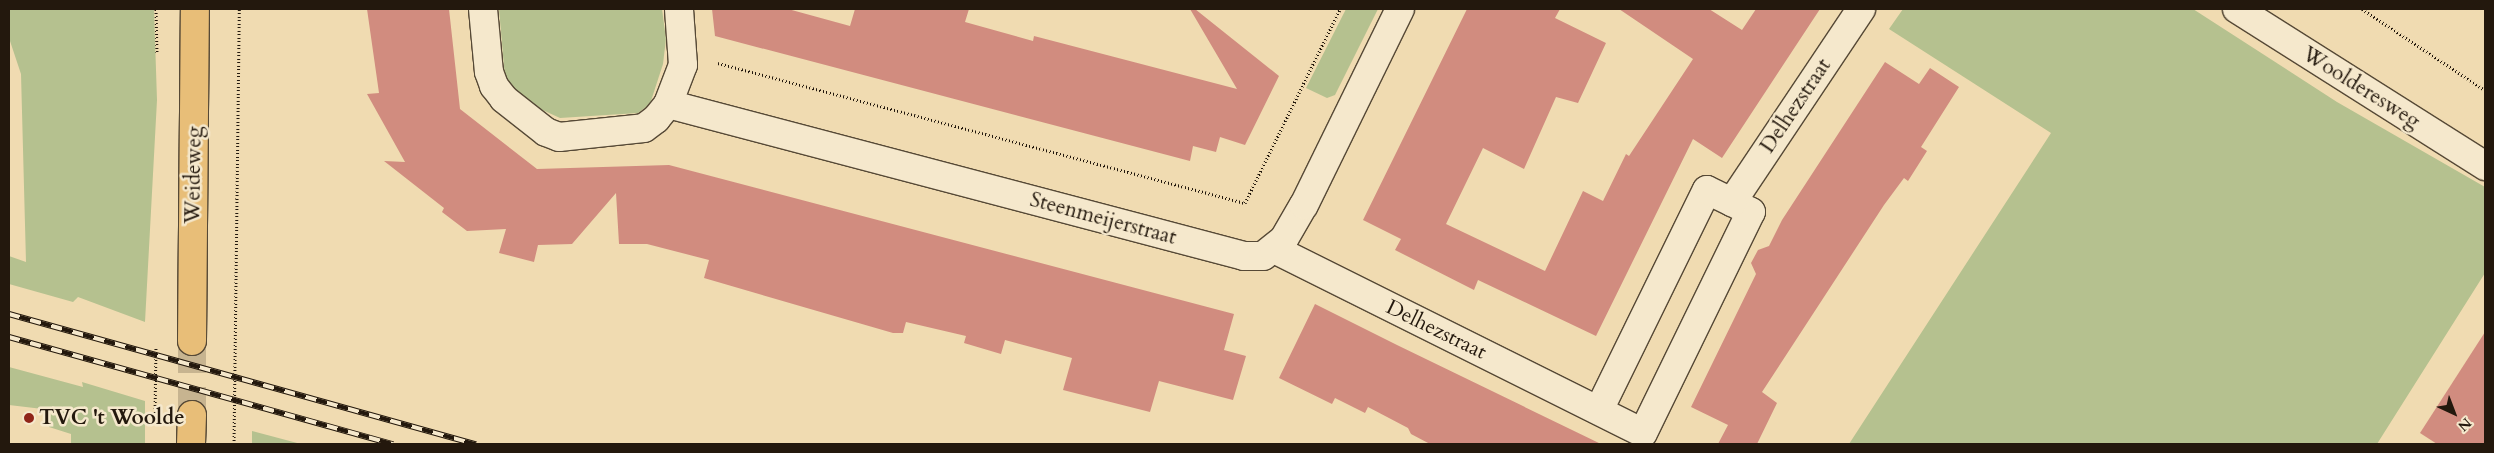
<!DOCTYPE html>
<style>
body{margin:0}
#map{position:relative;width:2494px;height:453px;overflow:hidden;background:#f0dbb1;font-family:Cardo,serif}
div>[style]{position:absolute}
.green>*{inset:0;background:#b5c18f}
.building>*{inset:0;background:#d18c7f}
.primary-tunnel>*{height:28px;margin-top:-14px;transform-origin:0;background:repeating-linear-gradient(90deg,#c7b490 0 28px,transparent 0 42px)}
.path>*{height:3px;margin-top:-1.5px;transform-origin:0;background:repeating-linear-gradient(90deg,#23180d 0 1px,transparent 0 3.5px)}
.roads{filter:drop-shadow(1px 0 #564936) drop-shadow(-1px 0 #564936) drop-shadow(0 1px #564936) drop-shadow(0 -1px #564936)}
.street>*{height:28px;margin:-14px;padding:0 14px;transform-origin:14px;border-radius:14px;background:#f5e8cc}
.secondary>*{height:28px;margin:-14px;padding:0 14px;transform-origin:14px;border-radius:14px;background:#f5e8cc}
.primary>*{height:28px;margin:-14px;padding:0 14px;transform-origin:14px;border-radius:14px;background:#e8be78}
.rail>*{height:5.5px;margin-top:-2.75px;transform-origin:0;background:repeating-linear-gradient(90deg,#f5e8cc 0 11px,#23180d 0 22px);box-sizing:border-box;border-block:1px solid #23180d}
.dots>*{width:14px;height:14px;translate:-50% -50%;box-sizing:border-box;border:2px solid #f5e8cc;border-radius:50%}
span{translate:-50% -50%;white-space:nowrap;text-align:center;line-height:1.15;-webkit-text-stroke:5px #f5e8cc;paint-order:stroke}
.street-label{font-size:21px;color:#23180d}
.poi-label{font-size:21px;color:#23180d;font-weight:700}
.left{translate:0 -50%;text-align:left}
.frame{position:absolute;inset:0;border:10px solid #23180d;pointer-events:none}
.north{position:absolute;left:2429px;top:388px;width:50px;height:50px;-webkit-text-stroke:4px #f5e8cc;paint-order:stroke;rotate:137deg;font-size:14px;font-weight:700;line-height:20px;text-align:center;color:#23180d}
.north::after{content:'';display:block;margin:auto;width:18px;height:22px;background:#23180d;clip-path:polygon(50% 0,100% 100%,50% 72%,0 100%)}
</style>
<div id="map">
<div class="green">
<div style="clip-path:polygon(9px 9px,154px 9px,157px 100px,145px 322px,78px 297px,73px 302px,9px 284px,9px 256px,26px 262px,21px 74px,9px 38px)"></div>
<div style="clip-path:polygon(499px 9px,662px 9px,666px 39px,663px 64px,650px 104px,638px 113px,560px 118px,536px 107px,514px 92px,505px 78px)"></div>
<div style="clip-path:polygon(1346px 9px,1378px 9px,1335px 95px,1327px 98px,1306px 88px)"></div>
<div style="clip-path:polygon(1903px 9px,2193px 9px,2337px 102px,2485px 187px,2485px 273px,2377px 444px,1849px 444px,2051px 133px,1889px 29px)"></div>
<div style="clip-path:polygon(9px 367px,83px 387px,82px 382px,145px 401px,145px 444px,71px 444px,71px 434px,49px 427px,51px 410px,9px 405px)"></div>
<div style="clip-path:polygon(252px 431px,301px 444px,252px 444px)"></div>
</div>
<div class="building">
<div style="clip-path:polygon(367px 9px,449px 9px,460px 109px,537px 169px,669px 165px,1234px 314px,1224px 350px,1246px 356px,1233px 400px,1159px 381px,1150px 412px,1063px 390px,1072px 358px,1005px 340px,1001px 354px,964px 343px,966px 336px,906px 322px,903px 333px,893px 333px,704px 278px,709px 260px,647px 244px,619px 244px,616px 193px,572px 244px,538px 245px,534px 262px,499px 253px,506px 229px,467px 231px,442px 212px,444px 208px,384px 161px,405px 162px,367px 94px,379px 93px)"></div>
<div style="clip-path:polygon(712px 9px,788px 9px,850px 26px,855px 9px,969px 9px,965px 22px,1033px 41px,1034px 36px,1237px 89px,1190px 9px,1195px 9px,1279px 76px,1245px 145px,1220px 137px,1216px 152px,1193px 146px,1190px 161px,715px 36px)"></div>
<div style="clip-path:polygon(1467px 9px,1560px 9px,1555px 18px,1606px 43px,1578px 103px,1556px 97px,1524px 169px,1483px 148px,1446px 224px,1545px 271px,1583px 191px,1603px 201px,1626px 154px,1629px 156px,1693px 59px,1619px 9px,1709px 9px,1742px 30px,1756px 9px,1820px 9px,1722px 158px,1693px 139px,1596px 336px,1478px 280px,1474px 290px,1395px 250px,1401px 239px,1363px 220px)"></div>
<div style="clip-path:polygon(1885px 62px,1919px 84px,1930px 68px,1959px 87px,1921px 147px,1927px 151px,1908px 181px,1904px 178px,1884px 205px,1762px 392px,1777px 403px,1757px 444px,1718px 444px,1728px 425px,1691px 407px,1756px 274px,1751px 263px,1758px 250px,1769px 246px,1782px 220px)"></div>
<div style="clip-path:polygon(1315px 304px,1397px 345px,1601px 444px,1430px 444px,1411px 434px,1408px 428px,1368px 407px,1365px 413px,1335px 398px,1332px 404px,1279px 378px)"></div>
<div style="clip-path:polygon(2485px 332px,2485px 444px,2437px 444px,2420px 433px)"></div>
</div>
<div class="primary-tunnel">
<div style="left:192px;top:415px;width:74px;rotate:-90deg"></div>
</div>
<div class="path">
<div style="left:156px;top:9px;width:44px;rotate:88.7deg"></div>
<div style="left:2362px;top:9px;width:147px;rotate:33.4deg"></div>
<div style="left:718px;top:63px;width:545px;rotate:14.88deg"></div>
<div style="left:1245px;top:203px;width:216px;rotate:-63.9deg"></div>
<div style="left:155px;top:416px;width:69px;rotate:-89.2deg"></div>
<div style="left:234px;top:444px;width:435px;rotate:-89.3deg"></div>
</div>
<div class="roads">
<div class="street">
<div style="left:483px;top:9px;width:63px;rotate:84.6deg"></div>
<div style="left:489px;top:72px;width:15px;rotate:70deg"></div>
<div style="left:494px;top:86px;width:16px;rotate:52deg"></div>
<div style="left:504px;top:99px;width:53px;rotate:38.2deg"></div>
<div style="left:546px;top:132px;width:14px;rotate:21deg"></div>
<div style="left:559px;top:137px;width:85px;rotate:-6deg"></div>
<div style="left:644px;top:128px;width:15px;rotate:-37deg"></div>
<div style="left:656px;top:119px;width:19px;rotate:-51deg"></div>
<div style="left:668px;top:104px;width:42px;rotate:-69deg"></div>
<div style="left:683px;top:65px;width:56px;rotate:-94.1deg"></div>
<div style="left:668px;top:104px;width:596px;rotate:14.78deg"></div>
<div style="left:1244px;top:256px;width:19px"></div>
<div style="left:1263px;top:256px;width:27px;rotate:-39deg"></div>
<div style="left:1284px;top:239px;width:39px;rotate:-60deg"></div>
<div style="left:1304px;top:205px;width:218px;rotate:-63.9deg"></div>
<div style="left:1274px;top:249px;width:412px;rotate:26.5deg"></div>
<div style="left:1643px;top:433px;width:246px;rotate:-64deg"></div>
<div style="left:1751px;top:212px;width:21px;rotate:-152deg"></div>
<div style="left:1732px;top:202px;width:232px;rotate:-56.2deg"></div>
<div style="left:1599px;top:410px;width:245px;rotate:-63.9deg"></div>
<div style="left:1707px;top:190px;width:28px;rotate:26deg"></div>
</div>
<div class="secondary">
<div style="left:2237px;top:9px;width:294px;rotate:32.3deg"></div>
</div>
<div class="primary">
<div style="left:192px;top:341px;width:332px;rotate:-89.5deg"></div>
<div style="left:191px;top:444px;width:29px;rotate:-88deg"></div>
</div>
</div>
<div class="rail">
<div style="left:9px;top:314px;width:485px;rotate:15.6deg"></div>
<div style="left:9px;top:337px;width:399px;rotate:15.6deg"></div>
</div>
<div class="dots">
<div style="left:29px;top:418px;background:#8f2418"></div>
</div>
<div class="street-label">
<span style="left:2361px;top:88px;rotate:32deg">Woolderesweg</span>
<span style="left:1796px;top:106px;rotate:-56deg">Delhezstraat</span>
<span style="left:194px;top:175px;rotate:-89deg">Weideweg</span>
<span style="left:1103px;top:219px;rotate:15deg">Steenmeijerstraat</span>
<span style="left:1436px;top:330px;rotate:26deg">Delhezstraat</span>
</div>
<div class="poi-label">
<span class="left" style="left:39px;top:418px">TVC 't Woolde</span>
</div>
<div class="frame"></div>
<div class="north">N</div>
</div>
